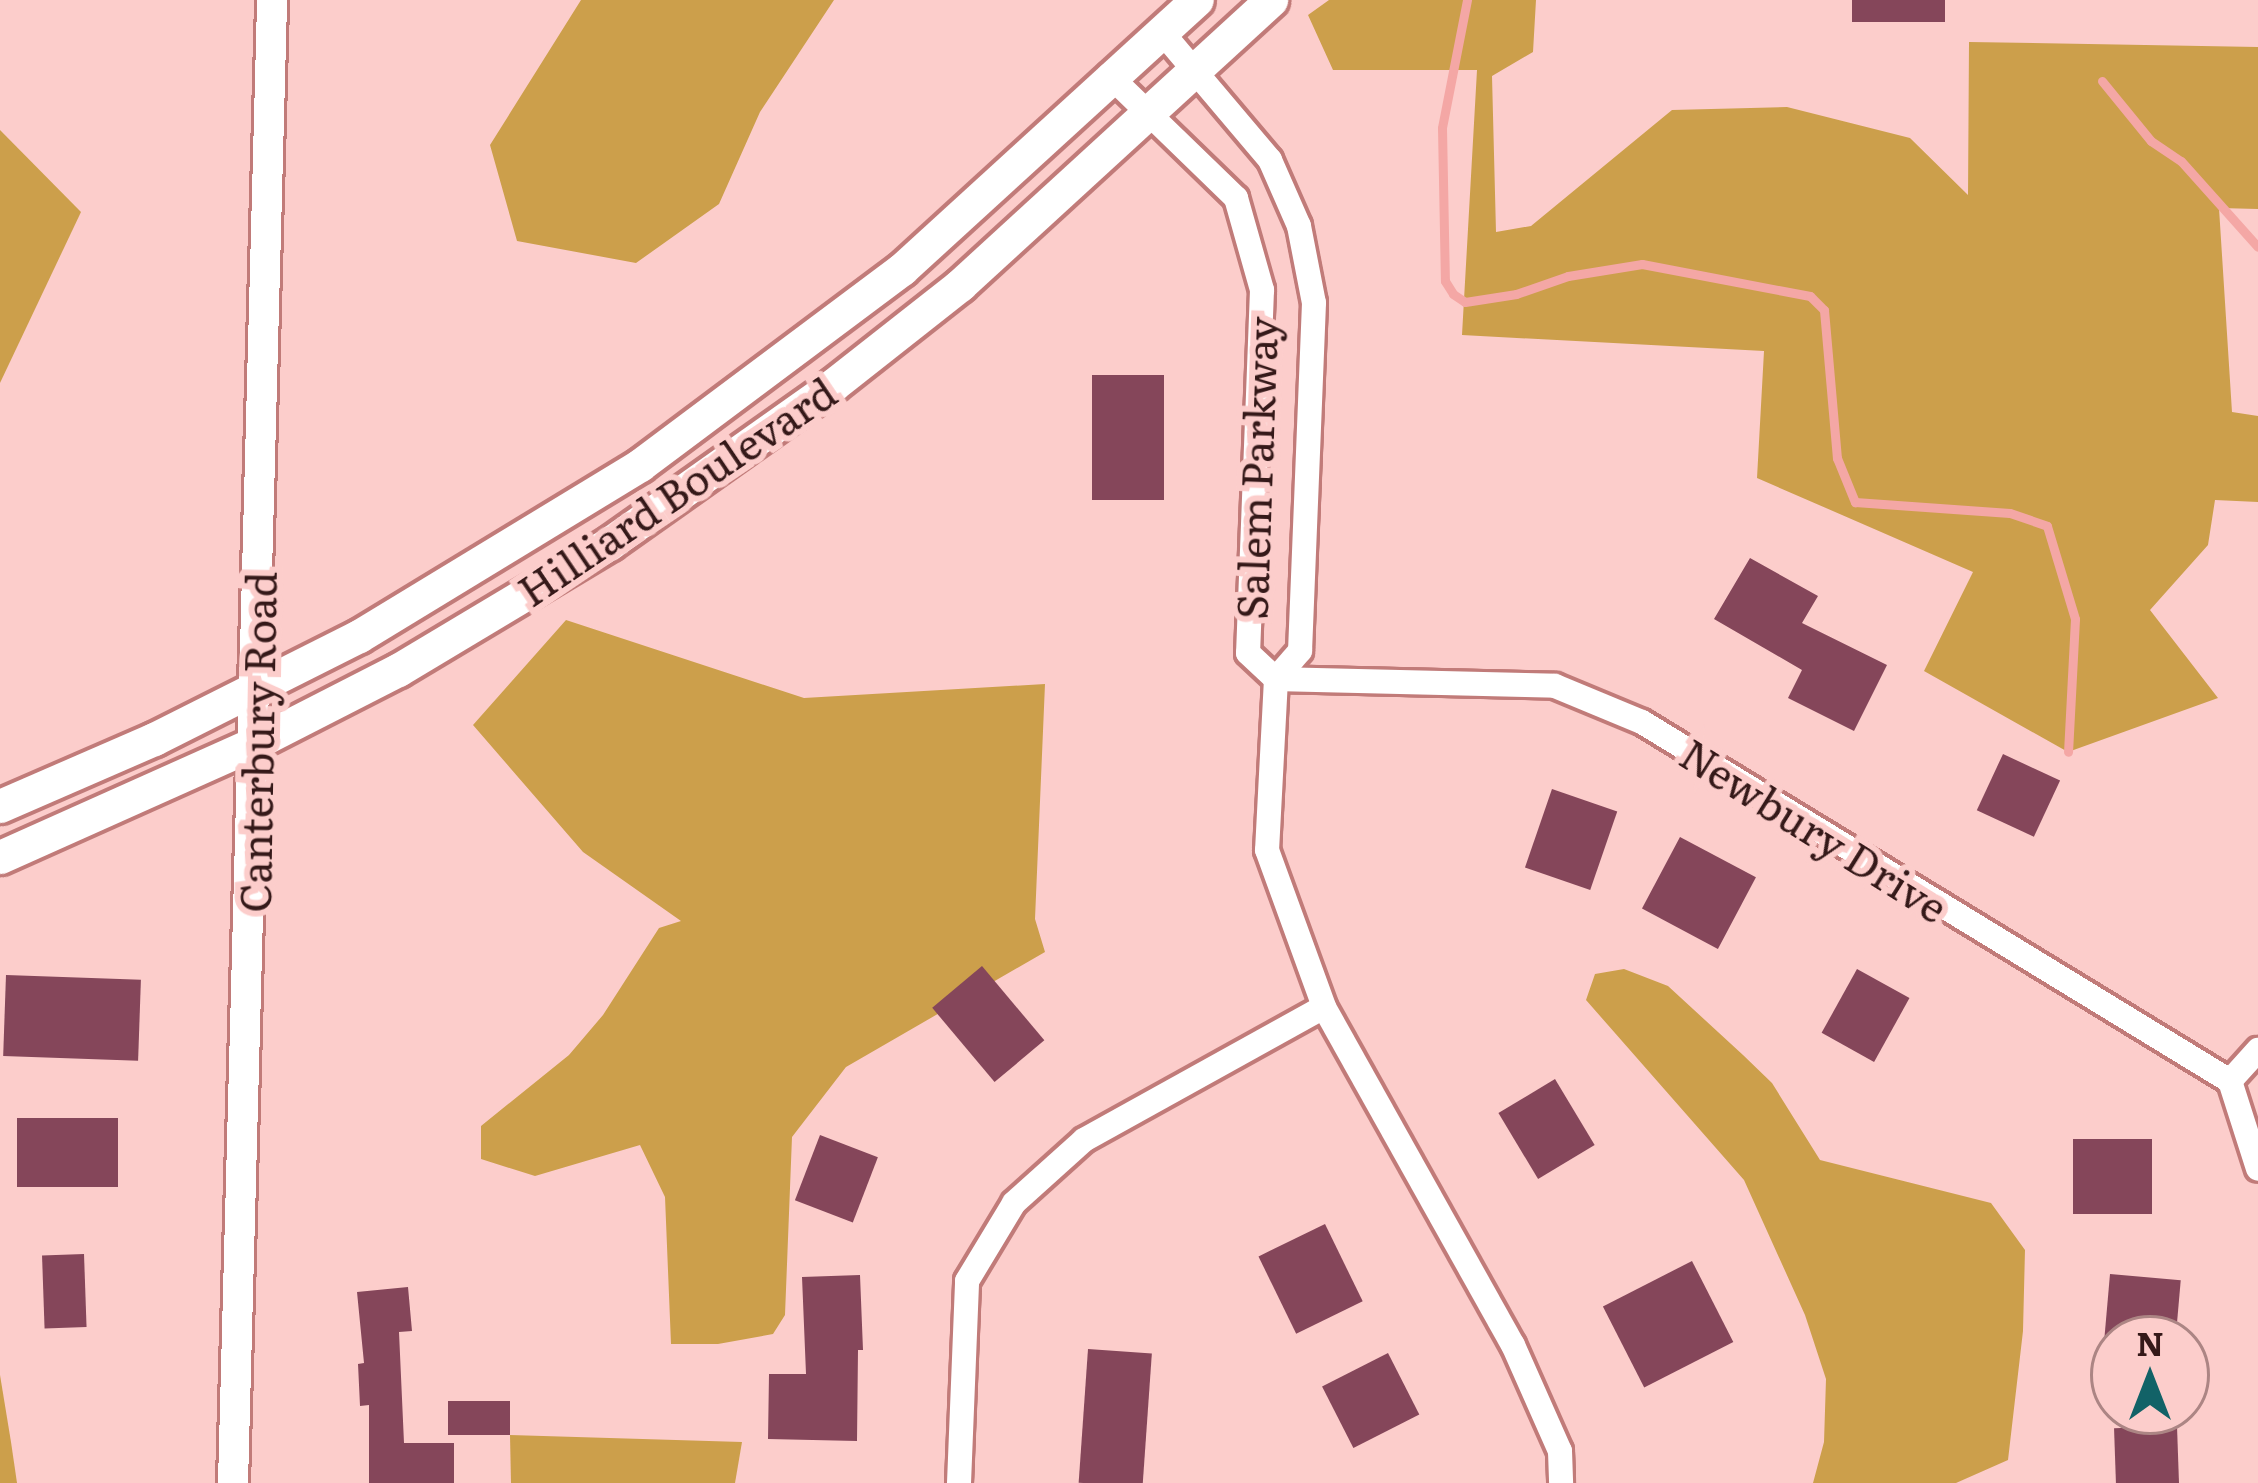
<!DOCTYPE html>
<style>
body{margin:0}
#map{position:relative;width:2258px;height:1483px;overflow:hidden;background:#fccdcb;font-family:Literata,serif}
div>[style]{position:absolute}
.forest>*{inset:0;background:#cc9f4b}
.stream>*{height:9px;margin:-4.5px;padding:0 4.5px;transform-origin:4.5px;border-radius:4.5px;background:#f4a7a5}
.building>*{inset:0;background:#85465a;transform-origin:0 0}
.roads{filter:drop-shadow(3px 0 #c17b79) drop-shadow(-3px 0 #c17b79) drop-shadow(0 3px #c17b79) drop-shadow(0 -3px #c17b79)}
.minor>*{height:24px;margin:-12px;padding:0 12px;transform-origin:12px;border-radius:12px;background:#fff}
.tertiary>*{height:30px;margin:-15px;padding:0 15px;transform-origin:15px;border-radius:15px;background:#fff}
.secondary>*{height:33px;margin:-16.5px;padding:0 16.5px;transform-origin:16.5px;border-radius:16.5px;background:#fff}
span{translate:-50% -50%;white-space:nowrap;text-align:center;line-height:1.15;-webkit-text-stroke:12px #fccdcb;paint-order:stroke}
.street-label{font-size:42px;color:#351919}
.north{position:absolute;left:2090px;top:1315px;width:120px;height:120px;box-sizing:border-box;background:#fccdcb;border:3px solid #ac8584;border-radius:50%;rotate:0deg;font-size:33px;font-weight:700;line-height:48px;text-align:center;color:#351919}
.north::after{content:'';display:block;margin:auto;width:42px;height:54px;background:#126267;clip-path:polygon(50% 0,100% 100%,50% 72%,0 100%)}
</style>
<div id="map">
<div class="forest">
<div style="clip-path:polygon(581px 0,834px 0,760px 112px,719px 204px,636px 263px,517px 241px,490px 145px)"></div>
<div style="clip-path:polygon(1329px 0,1536px 0,1533px 52px,1492px 76px,1496px 232px,1531px 226px,1672px 110px,1787px 107px,1910px 138px,1968px 195px,1969px 42px,2258px 47px,2258px 209px,2219px 208px,2232px 412px,2258px 416px,2258px 502px,2215px 500px,2208px 545px,2150px 610px,2218px 698px,2068px 752px,1924px 671px,1973px 572px,1757px 478px,1764px 351px,1462px 335px,1477px 70px,1333px 70px,1308px 15px)"></div>
<div style="clip-path:polygon(0 130px,81px 212px,0 383px)"></div>
<div style="clip-path:polygon(566px 620px,804px 698px,1045px 684px,1035px 919px,1045px 952px,846px 1067px,792px 1137px,785px 1315px,773px 1334px,718px 1344px,671px 1344px,665px 1197px,640px 1145px,535px 1176px,481px 1159px,481px 1126px,569px 1055px,603px 1015px,659px 928px,681px 921px,583px 852px,473px 725px)"></div>
<div style="clip-path:polygon(1624px 969px,1668px 986px,1743px 1055px,1772px 1083px,1820px 1160px,1991px 1203px,2025px 1250px,2023px 1331px,2008px 1460px,1956px 1483px,1813px 1483px,1824px 1442px,1826px 1379px,1805px 1315px,1744px 1180px,1586px 1000px,1595px 974px)"></div>
<div style="clip-path:polygon(0 1375px,11px 1442px,17px 1483px,0 1483px)"></div>
<div style="clip-path:polygon(510px 1435px,742px 1442px,735px 1483px,511px 1483px)"></div>
</div>
<div class="stream">
<div style="left:1467px;top:0;width:130px;rotate:101.1deg"></div>
<div style="left:1442px;top:128px;width:153px;rotate:88.9deg"></div>
<div style="left:1445px;top:281px;width:15px;rotate:58deg"></div>
<div style="left:1453px;top:294px;width:14px;rotate:34deg"></div>
<div style="left:1465px;top:302px;width:52px;rotate:-8.9deg"></div>
<div style="left:1516px;top:294px;width:55px;rotate:-19.1deg"></div>
<div style="left:1568px;top:276px;width:75px;rotate:-9.2deg"></div>
<div style="left:1642px;top:264px;width:171px;rotate:10.8deg"></div>
<div style="left:1810px;top:296px;width:20px;rotate:45deg"></div>
<div style="left:1824px;top:310px;width:149px;rotate:85deg"></div>
<div style="left:1837px;top:458px;width:48px;rotate:67.8deg"></div>
<div style="left:1855px;top:502px;width:155px;rotate:4.1deg"></div>
<div style="left:2010px;top:513px;width:39px;rotate:19deg"></div>
<div style="left:2047px;top:526px;width:97px;rotate:73.2deg"></div>
<div style="left:2075px;top:619px;width:133px;rotate:93deg"></div>
<div style="left:2102px;top:81px;width:77px;rotate:50.8deg"></div>
<div style="left:2151px;top:141px;width:36px;rotate:34deg"></div>
<div style="left:2181px;top:161px;width:115px;rotate:48.2deg"></div>
</div>
<div class="building">
<div style="left:1852px;top:0;width:93px;height:22px"></div>
<div style="left:1092px;top:375px;width:72px;height:125px"></div>
<div style="clip-path:polygon(1750px 558px,1818px 596px,1802px 623px,1887px 665px,1854px 731px,1788px 698px,1802px 670px,1714px 619px)"></div>
<div style="left:2003px;top:754px;width:63px;height:62px;rotate:25deg"></div>
<div style="left:1552px;top:789px;width:69px;height:83px;rotate:19deg"></div>
<div style="left:1680px;top:837px;width:86px;height:81px;rotate:28deg"></div>
<div style="left:982px;top:966px;width:97px;height:65px;rotate:50deg"></div>
<div style="left:1857px;top:969px;width:60px;height:73px;rotate:29deg"></div>
<div style="left:6px;top:975px;width:135px;height:81px;rotate:2deg"></div>
<div style="left:1555px;top:1079px;width:77px;height:66px;rotate:59deg"></div>
<div style="left:17px;top:1118px;width:101px;height:69px"></div>
<div style="left:820px;top:1135px;width:62px;height:70px;rotate:21deg"></div>
<div style="left:2073px;top:1139px;width:79px;height:75px"></div>
<div style="left:1325px;top:1224px;width:86px;height:74px;rotate:64deg"></div>
<div style="left:84px;top:1254px;width:73px;height:42px;rotate:88deg"></div>
<div style="left:1692px;top:1261px;width:91px;height:100px;rotate:63deg"></div>
<div style="left:2110px;top:1274px;width:71px;height:65px;rotate:5deg"></div>
<div style="clip-path:polygon(860px 1275px,863px 1350px,858px 1350px,857px 1441px,768px 1439px,769px 1374px,806px 1374px,802px 1277px)"></div>
<div style="clip-path:polygon(408px 1287px,412px 1331px,399px 1332px,404px 1443px,454px 1443px,454px 1483px,369px 1483px,369px 1405px,360px 1406px,358px 1364px,364px 1363px,357px 1292px)"></div>
<div style="left:1088px;top:1349px;width:64px;height:134px;rotate:4deg"></div>
<div style="left:1388px;top:1353px;width:69px;height:74px;rotate:63deg"></div>
<div style="left:510px;top:1401px;width:34px;height:62px;rotate:90deg"></div>
<div style="left:2177px;top:1426px;width:57px;height:63px;rotate:88deg"></div>
</div>
<div class="roads">
<div class="minor">
<div style="left:1161px;top:31px;width:169px;rotate:49.8deg"></div>
<div style="left:1270px;top:160px;width:72px;rotate:66.3deg"></div>
<div style="left:1299px;top:226px;width:78px;rotate:79deg"></div>
<div style="left:1314px;top:303px;width:348px;rotate:92.3deg"></div>
<div style="left:1300px;top:651px;width:37px;rotate:131deg"></div>
<div style="left:1109px;top:75px;width:177px;rotate:44.1deg"></div>
<div style="left:1236px;top:198px;width:96px;rotate:74.2deg"></div>
<div style="left:1262px;top:290px;width:363px;rotate:92.2deg"></div>
<div style="left:1248px;top:653px;width:38px;rotate:43deg"></div>
<div style="left:1276px;top:679px;width:279px;rotate:1.4deg"></div>
<div style="left:1555px;top:686px;width:94px;rotate:22.5deg"></div>
<div style="left:1642px;top:722px;width:689px;rotate:31.41deg"></div>
<div style="left:2230px;top:1081px;width:92px;rotate:72.3deg"></div>
<div style="left:1276px;top:679px;width:171px;rotate:93deg"></div>
<div style="left:1267px;top:850px;width:167px;rotate:70deg"></div>
<div style="left:1324px;top:1007px;width:387px;rotate:60.8deg"></div>
<div style="left:1513px;top:1345px;width:116px;rotate:66.1deg"></div>
<div style="left:1560px;top:1451px;width:32px;rotate:88deg"></div>
<div style="left:2230px;top:1081px;width:42px;rotate:-47.9deg"></div>
<div style="left:959px;top:1483px;width:202px;rotate:-87.7deg"></div>
<div style="left:967px;top:1281px;width:91px;rotate:-58.9deg"></div>
<div style="left:1014px;top:1203px;width:94px;rotate:-42deg"></div>
<div style="left:1084px;top:1140px;width:274px;rotate:-29deg"></div>
</div>
<div class="tertiary">
<div style="left:233px;top:1483px;width:1484px;rotate:-88.49deg"></div>
</div>
<div class="secondary">
<div style="left:0;top:806px;width:168px;rotate:-23.5deg"></div>
<div style="left:154px;top:739px;width:229px;rotate:-26.7deg"></div>
<div style="left:359px;top:636px;width:329px;rotate:-31.3deg"></div>
<div style="left:640px;top:465px;width:327px;rotate:-36.8deg"></div>
<div style="left:902px;top:269px;width:399px;rotate:-42.4deg"></div>
<div style="left:0;top:857px;width:282px;rotate:-24.1deg"></div>
<div style="left:257px;top:742px;width:158px;rotate:-27.1deg"></div>
<div style="left:398px;top:670px;width:247px;rotate:-30.9deg"></div>
<div style="left:610px;top:543px;width:273px;rotate:-35.3deg"></div>
<div style="left:833px;top:385px;width:162px;rotate:-38.2deg"></div>
<div style="left:960px;top:285px;width:422px;rotate:-42.5deg"></div>
</div>
</div>
<div class="street-label">
<span style="left:1255px;top:468px;rotate:-88deg">Salem Parkway</span>
<span style="left:676px;top:490px;rotate:-34deg">Hilliard Boulevard</span>
<span style="left:256px;top:742px;rotate:-89deg">Canterbury Road</span>
<span style="left:1815px;top:829px;rotate:32deg">Newbury Drive</span>
</div>
<div class="north">N</div>
</div>
